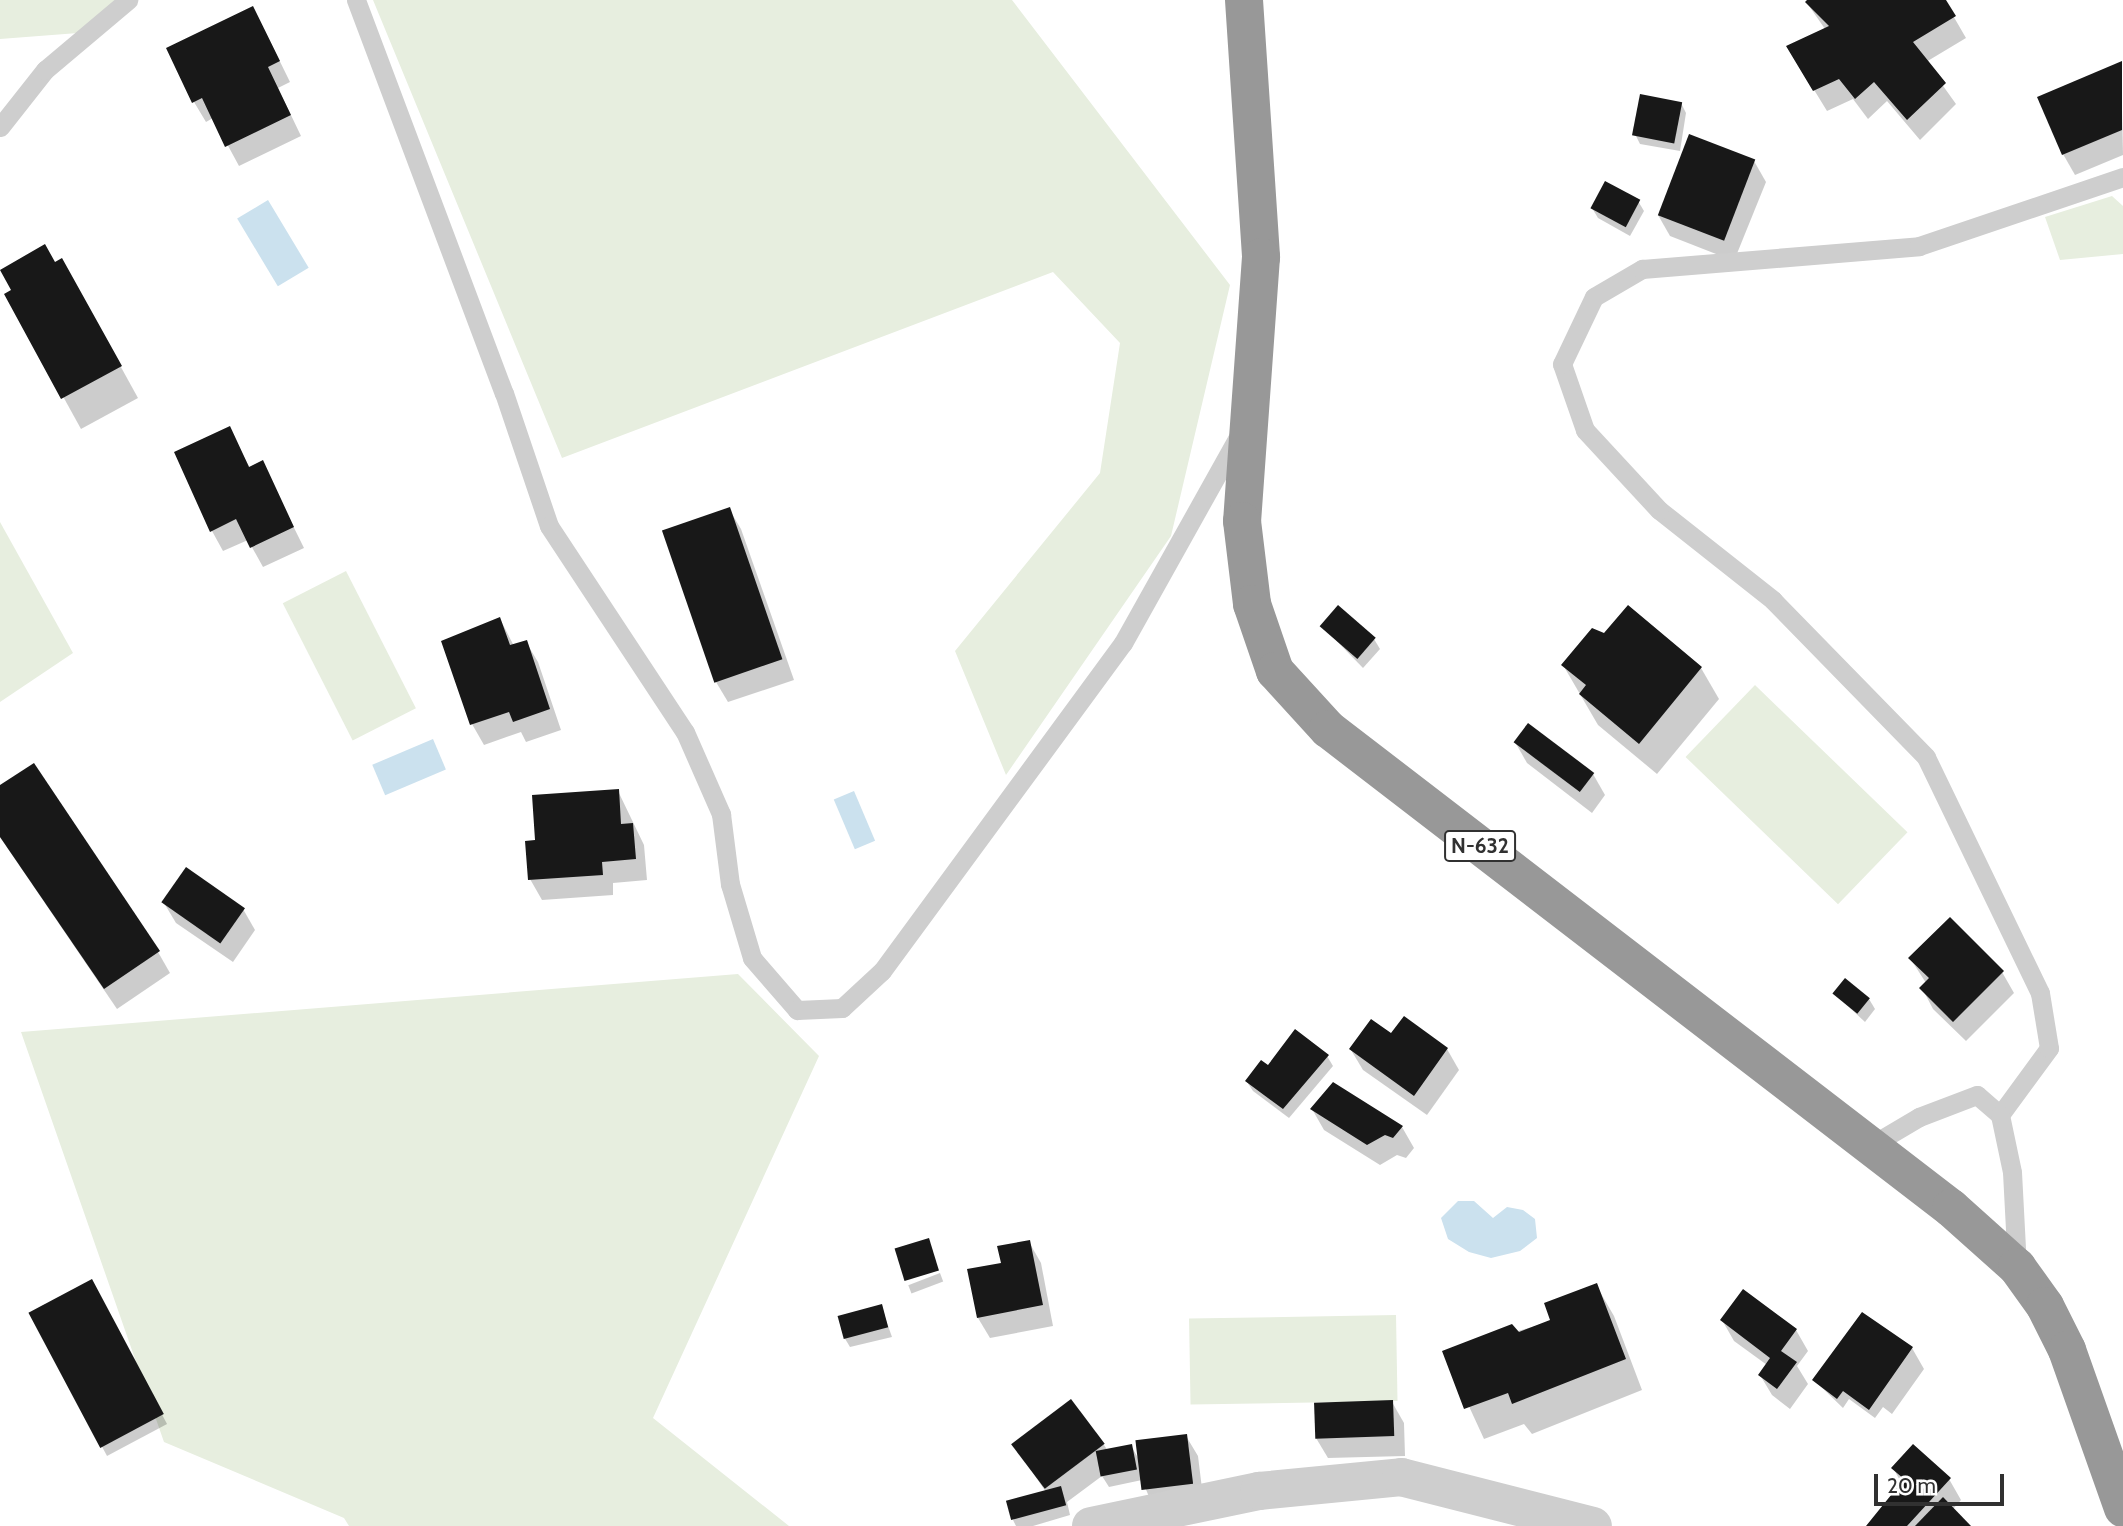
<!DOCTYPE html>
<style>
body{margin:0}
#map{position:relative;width:2123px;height:1526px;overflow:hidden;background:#fff;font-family:Cabin,sans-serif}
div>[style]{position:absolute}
.green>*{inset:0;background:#e7eedf;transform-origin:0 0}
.water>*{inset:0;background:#cbe1ee;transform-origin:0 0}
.shadow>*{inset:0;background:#0003;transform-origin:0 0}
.building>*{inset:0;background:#181818;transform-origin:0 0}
.lane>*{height:19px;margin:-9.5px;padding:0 9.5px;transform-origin:9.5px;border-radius:9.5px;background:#cecece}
.street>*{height:38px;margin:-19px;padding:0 19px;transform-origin:19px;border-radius:19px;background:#cecece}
.highway>*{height:38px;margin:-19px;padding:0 19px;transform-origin:19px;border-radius:19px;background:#989898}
span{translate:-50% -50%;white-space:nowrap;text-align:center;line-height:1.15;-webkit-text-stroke:7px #fff;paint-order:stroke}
.shield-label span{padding:2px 5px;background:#fff;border:2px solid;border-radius:5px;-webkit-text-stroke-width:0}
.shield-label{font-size:21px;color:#313131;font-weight:700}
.scale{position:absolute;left:1874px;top:1474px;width:130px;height:32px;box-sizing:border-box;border:4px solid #313131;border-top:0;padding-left:9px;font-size:21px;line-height:24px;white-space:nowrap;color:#313131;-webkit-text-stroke:5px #fff;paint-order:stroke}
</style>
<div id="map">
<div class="green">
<div style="clip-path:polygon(0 0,125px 0,91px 32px,0 39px)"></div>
<div style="clip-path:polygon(373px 0,1012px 0,1230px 285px,1171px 536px,1006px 775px,955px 651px,1100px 473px,1120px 343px,1053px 272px,562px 458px)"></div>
<div style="clip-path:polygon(2112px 196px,2123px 206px,2123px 254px,2060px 260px,2045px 217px)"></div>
<div style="clip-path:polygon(0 522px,73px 653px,0 702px)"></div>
<div style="left:346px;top:571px;width:154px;height:71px;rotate:63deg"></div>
<div style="left:1755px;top:685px;width:212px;height:100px;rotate:44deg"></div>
<div style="clip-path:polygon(738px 974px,819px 1056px,653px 1418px,789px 1526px,349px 1526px,344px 1518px,164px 1442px,21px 1032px)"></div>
<div style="left:1396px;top:1315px;width:86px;height:207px;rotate:89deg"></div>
</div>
<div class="water">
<div style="left:268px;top:200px;width:79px;height:36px;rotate:59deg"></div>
<div style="left:433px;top:739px;width:33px;height:66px;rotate:67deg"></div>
<div style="left:854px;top:791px;width:54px;height:22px;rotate:67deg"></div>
<div style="clip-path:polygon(1458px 1201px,1474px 1201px,1493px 1218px,1507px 1207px,1523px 1210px,1535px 1219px,1537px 1238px,1520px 1251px,1491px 1258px,1469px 1252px,1448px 1239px,1441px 1218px)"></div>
</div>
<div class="shadow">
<div style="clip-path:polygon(1810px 0,1944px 0,1966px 38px,1926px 62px,1956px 104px,1920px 140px,1887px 101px,1868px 119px,1853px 99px,1827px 111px,1800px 67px,1825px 29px,1807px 3px)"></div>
<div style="clip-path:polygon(264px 29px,290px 82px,278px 88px,301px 136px,239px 166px,213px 118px,206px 122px,194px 102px)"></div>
<div style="clip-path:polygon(2121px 64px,2123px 155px,2075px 175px,2063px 154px)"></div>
<div style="clip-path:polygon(1681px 103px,1686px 113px,1680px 151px,1640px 144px,1635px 134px)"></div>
<div style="clip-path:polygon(1754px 161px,1766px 182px,1734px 261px,1670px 236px,1658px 215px)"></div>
<div style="clip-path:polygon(1638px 201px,1644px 211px,1630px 236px,1598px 218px,1592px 208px)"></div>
<div style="clip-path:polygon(55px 264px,79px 291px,138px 398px,81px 429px,7px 295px)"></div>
<div style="clip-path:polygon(229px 428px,250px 468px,262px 463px,304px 548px,263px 567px,248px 540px,223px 551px,212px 531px)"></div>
<div style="clip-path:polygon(729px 509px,741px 529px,794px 680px,728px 702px,716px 682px,664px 532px)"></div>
<div style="clip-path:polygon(500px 619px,514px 646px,526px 642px,538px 662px,561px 730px,526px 742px,521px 732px,484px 745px,472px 724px)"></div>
<div style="clip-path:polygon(1322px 626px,1374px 639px,1380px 649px,1363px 668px)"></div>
<div style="clip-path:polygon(1563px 665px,1701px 668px,1719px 699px,1657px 774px,1598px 725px)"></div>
<div style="clip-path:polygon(1515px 742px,1593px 774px,1605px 795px,1592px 813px,1527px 763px)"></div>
<div style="clip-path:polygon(0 788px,158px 952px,170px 973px,117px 1009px,0 837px)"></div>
<div style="clip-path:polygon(618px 791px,644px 845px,647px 880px,613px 883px,613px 895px,542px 900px,530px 879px,537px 842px)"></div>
<div style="clip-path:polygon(164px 903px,243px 909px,255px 930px,233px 962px,176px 923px)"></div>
<div style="clip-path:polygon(1910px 958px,2002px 972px,2014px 993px,1966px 1041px,1933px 1009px,1922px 988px,1926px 983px)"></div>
<div style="clip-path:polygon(1835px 994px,1869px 999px,1875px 1009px,1865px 1022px)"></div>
<div style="clip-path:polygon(1391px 1035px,1447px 1049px,1459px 1070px,1427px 1115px,1363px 1070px,1351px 1050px)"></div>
<div style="clip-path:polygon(1327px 1056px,1333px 1066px,1289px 1118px,1253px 1091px,1247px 1082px,1268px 1067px)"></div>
<div style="clip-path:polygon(1334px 1084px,1402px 1127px,1414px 1148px,1406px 1158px,1397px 1155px,1380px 1165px,1324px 1130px,1312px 1109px)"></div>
<div style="clip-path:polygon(1029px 1242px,1041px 1263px,1053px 1326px,990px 1338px,978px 1318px,1003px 1264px)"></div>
<div style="left:940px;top:1273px;width:9px;height:34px;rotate:69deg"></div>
<div style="left:91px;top:1281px;width:162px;height:68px;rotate:62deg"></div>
<div style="clip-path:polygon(1596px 1285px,1614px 1316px,1642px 1390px,1532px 1434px,1524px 1424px,1484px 1439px,1444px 1352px,1553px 1321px)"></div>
<div style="clip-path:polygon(881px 1306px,892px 1337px,850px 1347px,844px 1337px)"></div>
<div style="clip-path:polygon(1722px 1320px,1796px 1330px,1808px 1351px,1797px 1366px,1808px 1384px,1790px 1409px,1772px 1395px,1760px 1375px,1767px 1365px,1734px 1341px)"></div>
<div style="clip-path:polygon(1912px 1348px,1924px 1369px,1892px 1414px,1883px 1407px,1875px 1418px,1849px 1399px,1843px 1408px,1814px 1380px)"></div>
<div style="clip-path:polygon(1392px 1402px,1404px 1423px,1405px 1456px,1328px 1458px,1316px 1438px)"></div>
<div style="clip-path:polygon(1186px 1436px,1198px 1456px,1204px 1505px,1155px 1511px,1142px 1480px,1109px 1487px,1102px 1476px,1067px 1502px,1070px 1515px,1033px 1526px,1016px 1526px,1013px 1520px,1046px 1492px,1014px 1445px,1104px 1445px,1108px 1451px,1131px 1446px,1140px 1461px)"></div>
<div style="clip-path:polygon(1893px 1468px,1949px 1479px,1961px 1500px,1953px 1509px,1969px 1526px,1867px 1526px,1902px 1484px)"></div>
</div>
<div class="building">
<div style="clip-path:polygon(1807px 0,1946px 0,1956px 16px,1913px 42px,1946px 83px,1907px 120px,1874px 82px,1855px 99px,1839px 79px,1813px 91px,1786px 46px,1829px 26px,1805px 2px)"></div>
<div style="clip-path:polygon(253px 6px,280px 61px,268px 67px,291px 115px,225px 147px,202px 98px,192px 103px,166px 48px)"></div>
<div style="clip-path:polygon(2122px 61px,2122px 130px,2062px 155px,2037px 97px)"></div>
<div style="left:1640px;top:94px;width:43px;height:42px;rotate:11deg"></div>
<div style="left:1689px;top:134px;width:71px;height:87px;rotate:21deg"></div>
<div style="left:1605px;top:181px;width:40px;height:31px;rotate:28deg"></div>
<div style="clip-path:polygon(45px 244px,55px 262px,62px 258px,122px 366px,61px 399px,4px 294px,11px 290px,0 270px)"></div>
<div style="clip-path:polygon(230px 426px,249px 467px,263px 460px,294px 527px,250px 548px,236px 519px,210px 532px,174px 452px)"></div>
<div style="left:730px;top:507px;width:161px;height:72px;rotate:71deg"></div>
<div style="left:1338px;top:605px;width:50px;height:28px;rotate:41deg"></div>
<div style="clip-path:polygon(1628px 605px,1702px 667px,1639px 744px,1579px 694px,1586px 685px,1561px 665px,1592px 628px,1604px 633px)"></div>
<div style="clip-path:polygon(500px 617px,510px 645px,527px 640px,550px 709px,513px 722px,509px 712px,470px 725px,441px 641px)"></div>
<div style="left:1528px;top:723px;width:83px;height:24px;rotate:37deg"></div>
<div style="clip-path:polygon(34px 763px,160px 951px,104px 989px,0 837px,0 785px)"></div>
<div style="clip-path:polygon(619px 789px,621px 824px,633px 823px,636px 859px,602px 862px,603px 875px,528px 880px,525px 841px,535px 840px,532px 795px)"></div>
<div style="left:186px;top:867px;width:72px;height:43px;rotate:35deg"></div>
<div style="clip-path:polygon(1950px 917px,2004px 971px,1953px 1022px,1919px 988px,1929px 978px,1908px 958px)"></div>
<div style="left:1845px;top:978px;width:32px;height:20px;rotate:39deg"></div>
<div style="clip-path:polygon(1404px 1016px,1448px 1048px,1414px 1096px,1349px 1049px,1371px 1019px,1391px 1033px)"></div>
<div style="clip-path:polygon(1295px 1029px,1329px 1055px,1283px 1109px,1245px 1081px,1261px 1060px,1268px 1065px)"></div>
<div style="clip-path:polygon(1333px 1082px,1403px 1126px,1393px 1138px,1385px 1135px,1367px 1145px,1310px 1109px)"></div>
<div style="left:929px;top:1238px;width:34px;height:36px;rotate:73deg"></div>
<div style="clip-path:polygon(1030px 1240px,1043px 1305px,977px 1318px,967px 1269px,1001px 1263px,997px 1246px)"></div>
<div style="left:92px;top:1279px;width:153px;height:72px;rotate:62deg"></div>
<div style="clip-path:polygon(1597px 1283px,1626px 1359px,1512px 1404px,1508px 1393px,1464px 1409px,1442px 1351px,1512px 1324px,1519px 1332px,1550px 1320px,1544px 1303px)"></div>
<div style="clip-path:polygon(1743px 1289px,1797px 1329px,1781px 1351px,1797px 1362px,1777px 1389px,1758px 1375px,1770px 1358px,1720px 1320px)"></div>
<div style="left:882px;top:1304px;width:24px;height:46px;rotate:75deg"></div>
<div style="clip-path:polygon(1862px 1312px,1913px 1347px,1869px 1410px,1843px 1391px,1837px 1399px,1812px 1380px)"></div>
<div style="left:1071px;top:1399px;width:56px;height:75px;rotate:53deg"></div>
<div style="left:1393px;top:1400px;width:36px;height:79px;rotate:88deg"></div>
<div style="left:1187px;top:1434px;width:50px;height:52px;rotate:83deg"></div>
<div style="left:1132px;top:1444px;width:26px;height:37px;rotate:79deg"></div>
<div style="clip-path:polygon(1913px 1444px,1951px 1478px,1907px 1526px,1866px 1526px,1904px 1479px,1891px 1468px)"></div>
<div style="left:1061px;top:1486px;width:20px;height:57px;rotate:75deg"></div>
<div style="clip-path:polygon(1943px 1497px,1971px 1526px,1915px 1526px)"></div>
</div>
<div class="lane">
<div style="left:356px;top:0;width:420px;rotate:69.4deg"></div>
<div style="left:504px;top:393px;width:140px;rotate:71.3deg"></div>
<div style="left:549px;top:526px;width:247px;rotate:56.6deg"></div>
<div style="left:685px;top:732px;width:90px;rotate:66.3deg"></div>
<div style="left:721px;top:814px;width:71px;rotate:82.7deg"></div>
<div style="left:730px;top:884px;width:77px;rotate:73.4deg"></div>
<div style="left:752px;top:958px;width:69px;rotate:49.1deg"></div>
<div style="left:797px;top:1010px;width:45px;rotate:-2.5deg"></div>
<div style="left:842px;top:1008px;width:54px;rotate:-42.8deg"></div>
<div style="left:882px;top:971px;width:407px;rotate:-53.7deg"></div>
<div style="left:1123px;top:643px;width:242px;rotate:-60.8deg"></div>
<div style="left:0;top:127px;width:73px;rotate:-51.7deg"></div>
<div style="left:45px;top:70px;width:109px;rotate:-40.1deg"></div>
<div style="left:2000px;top:1115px;width:83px;rotate:-53.8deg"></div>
<div style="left:2049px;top:1048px;width:56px;rotate:-99.3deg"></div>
<div style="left:2040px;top:993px;width:262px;rotate:-115.8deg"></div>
<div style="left:1926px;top:757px;width:219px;rotate:-134.3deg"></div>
<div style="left:1773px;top:600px;width:145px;rotate:-141.7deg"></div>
<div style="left:1659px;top:510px;width:109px;rotate:-132.8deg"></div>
<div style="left:1585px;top:430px;width:70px;rotate:-109.2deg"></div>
<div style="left:1562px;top:364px;width:74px;rotate:-64.5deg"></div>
<div style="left:1594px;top:297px;width:56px;rotate:-30.3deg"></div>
<div style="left:1642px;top:269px;width:278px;rotate:-4.7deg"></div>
<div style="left:1919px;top:246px;width:215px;rotate:-18.7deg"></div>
<div style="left:1870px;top:1146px;width:57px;rotate:-30.6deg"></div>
<div style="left:1919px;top:1117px;width:62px;rotate:-20.8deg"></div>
<div style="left:1977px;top:1095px;width:30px;rotate:41deg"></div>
<div style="left:2000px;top:1115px;width:58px;rotate:78.1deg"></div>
<div style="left:2012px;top:1172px;width:94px;rotate:87deg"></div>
</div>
<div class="street">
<div style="left:1091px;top:1526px;width:172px;rotate:-11.8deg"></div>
<div style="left:1259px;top:1491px;width:143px;rotate:-5.6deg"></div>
<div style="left:1401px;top:1477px;width:198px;rotate:14.3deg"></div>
</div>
<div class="highway">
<div style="left:1244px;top:0;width:258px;rotate:86.2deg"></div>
<div style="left:1261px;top:257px;width:265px;rotate:94.1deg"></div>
<div style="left:1242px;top:521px;width:84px;rotate:83.1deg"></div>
<div style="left:1252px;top:604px;width:71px;rotate:71.1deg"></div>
<div style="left:1275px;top:671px;width:79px;rotate:47.6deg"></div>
<div style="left:1328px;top:729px;width:786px;rotate:37.56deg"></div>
<div style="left:1951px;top:1208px;width:89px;rotate:41.8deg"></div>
<div style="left:2017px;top:1267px;width:48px;rotate:54.3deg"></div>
<div style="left:2045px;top:1306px;width:49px;rotate:63.4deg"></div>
<div style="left:2067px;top:1350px;width:168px;rotate:70.5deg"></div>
</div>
<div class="shield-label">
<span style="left:1480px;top:846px">N-632</span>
</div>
<div class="scale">20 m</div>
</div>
